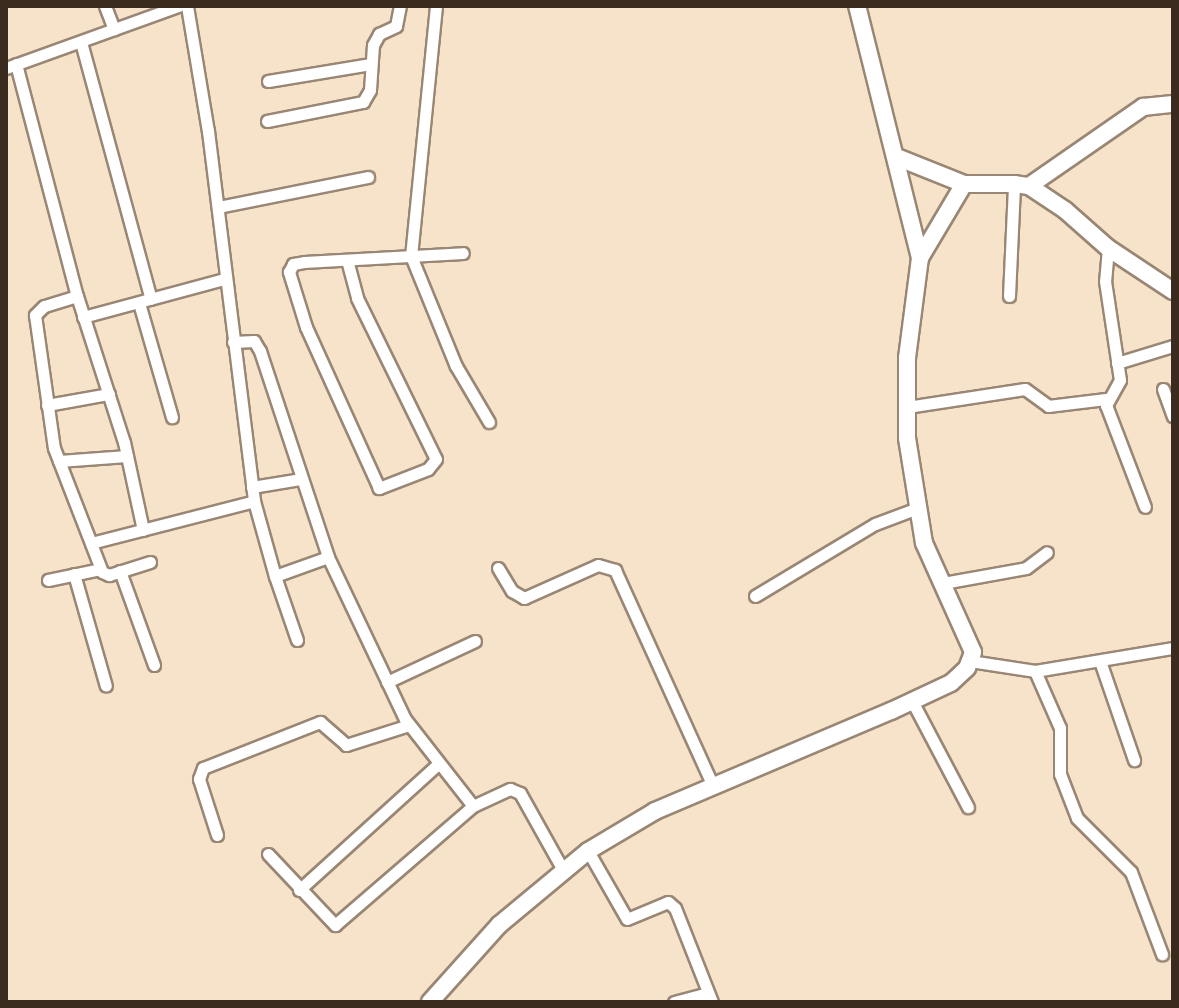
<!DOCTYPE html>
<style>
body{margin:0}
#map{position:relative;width:1179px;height:1008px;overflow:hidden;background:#f7e3ca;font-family:Caveat,sans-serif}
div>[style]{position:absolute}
.roads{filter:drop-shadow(2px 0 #998674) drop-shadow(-2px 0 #998674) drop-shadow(0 2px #998674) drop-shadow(0 -2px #998674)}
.street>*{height:11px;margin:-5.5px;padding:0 5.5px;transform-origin:5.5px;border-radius:5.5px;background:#fff}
.secondary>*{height:16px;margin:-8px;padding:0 8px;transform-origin:8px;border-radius:8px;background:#fff}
span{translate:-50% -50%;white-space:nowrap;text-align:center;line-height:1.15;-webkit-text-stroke:6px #fcf5e5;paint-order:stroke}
.frame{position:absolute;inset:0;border:8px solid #3b2a1e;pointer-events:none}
</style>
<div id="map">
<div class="roads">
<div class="street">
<div style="left:105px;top:6px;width:25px;rotate:69deg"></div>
<div style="left:187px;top:6px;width:127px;rotate:80.5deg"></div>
<div style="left:208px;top:131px;width:373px;rotate:82.9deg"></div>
<div style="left:254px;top:501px;width:78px;rotate:74.4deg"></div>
<div style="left:436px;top:6px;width:251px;rotate:95.7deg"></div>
<div style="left:411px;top:256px;width:119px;rotate:67.8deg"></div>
<div style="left:456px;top:366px;width:65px;rotate:59.5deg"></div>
<div style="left:81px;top:42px;width:266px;rotate:74.8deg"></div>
<div style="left:16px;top:64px;width:240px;rotate:75.3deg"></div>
<div style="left:77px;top:296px;width:153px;rotate:72.2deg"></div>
<div style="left:124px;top:442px;width:90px;rotate:77.8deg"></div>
<div style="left:6px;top:68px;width:183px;rotate:-19.8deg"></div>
<div style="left:268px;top:81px;width:104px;rotate:-9.4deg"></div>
<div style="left:267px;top:121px;width:98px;rotate:-11.2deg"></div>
<div style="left:363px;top:102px;width:14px;rotate:-60deg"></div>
<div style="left:370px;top:90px;width:45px;rotate:-86.2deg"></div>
<div style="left:373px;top:45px;width:13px;rotate:-61deg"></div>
<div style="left:379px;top:34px;width:19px;rotate:-25deg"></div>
<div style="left:396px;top:26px;width:20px;rotate:-79deg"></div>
<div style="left:218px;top:207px;width:153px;rotate:-11.3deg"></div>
<div style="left:1108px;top:248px;width:33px;rotate:95deg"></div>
<div style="left:1105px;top:281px;width:100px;rotate:81.4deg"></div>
<div style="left:1120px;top:380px;width:29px;rotate:119deg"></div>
<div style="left:1106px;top:405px;width:109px;rotate:69.1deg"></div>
<div style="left:347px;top:260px;width:39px;rotate:75deg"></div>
<div style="left:357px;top:298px;width:179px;rotate:63.9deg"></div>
<div style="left:436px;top:459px;width:13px;rotate:129deg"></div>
<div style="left:428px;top:469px;width:53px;rotate:158.8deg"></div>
<div style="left:379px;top:488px;width:177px;rotate:-114.4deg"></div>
<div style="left:306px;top:327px;width:58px;rotate:-107.2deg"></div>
<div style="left:289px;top:272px;width:9px;rotate:-63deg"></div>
<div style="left:293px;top:264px;width:11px;rotate:-10deg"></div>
<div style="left:304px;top:262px;width:159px;rotate:-3.2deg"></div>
<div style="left:77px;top:296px;width:34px;rotate:163deg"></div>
<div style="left:44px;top:306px;width:13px;rotate:135deg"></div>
<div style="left:35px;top:315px;width:134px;rotate:81.9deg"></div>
<div style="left:54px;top:448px;width:133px;rotate:68.8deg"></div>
<div style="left:102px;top:572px;width:8px;rotate:23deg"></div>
<div style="left:109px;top:575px;width:43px;rotate:-17.6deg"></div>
<div style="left:1009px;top:296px;width:112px;rotate:-87.4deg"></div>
<div style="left:139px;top:303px;width:119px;rotate:73.9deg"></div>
<div style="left:83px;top:317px;width:146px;rotate:-15.1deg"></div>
<div style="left:233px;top:342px;width:21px;rotate:-3deg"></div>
<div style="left:254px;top:341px;width:12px;rotate:59deg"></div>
<div style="left:260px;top:351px;width:217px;rotate:71.7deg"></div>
<div style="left:328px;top:557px;width:179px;rotate:64.6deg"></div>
<div style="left:405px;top:719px;width:110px;rotate:52deg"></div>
<div style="left:473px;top:806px;width:41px;rotate:-24.7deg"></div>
<div style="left:510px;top:789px;width:11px;rotate:22deg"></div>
<div style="left:520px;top:793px;width:86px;rotate:60.8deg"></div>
<div style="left:1117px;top:363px;width:59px;rotate:-16.9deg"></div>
<div style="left:1163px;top:389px;width:29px;rotate:70deg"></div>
<div style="left:47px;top:405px;width:63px;rotate:-10.1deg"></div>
<div style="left:907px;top:407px;width:119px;rotate:-8.7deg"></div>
<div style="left:1025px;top:389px;width:29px;rotate:36deg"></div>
<div style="left:1048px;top:406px;width:58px;rotate:-6.9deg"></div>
<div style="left:59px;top:461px;width:68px;rotate:-4.2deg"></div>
<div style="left:252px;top:487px;width:50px;rotate:-9.3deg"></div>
<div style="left:91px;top:543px;width:168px;rotate:-14.4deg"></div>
<div style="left:498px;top:568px;width:27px;rotate:59deg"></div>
<div style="left:512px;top:591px;width:14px;rotate:30deg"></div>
<div style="left:524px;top:598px;width:81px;rotate:-24deg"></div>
<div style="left:598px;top:565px;width:18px;rotate:16deg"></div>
<div style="left:615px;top:570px;width:235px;rotate:65.6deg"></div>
<div style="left:120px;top:571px;width:100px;rotate:70.1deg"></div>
<div style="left:74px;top:574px;width:116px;rotate:74.1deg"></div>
<div style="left:48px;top:580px;width:53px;rotate:-11.9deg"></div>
<div style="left:943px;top:583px;width:84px;rotate:-10.2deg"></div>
<div style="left:1026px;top:568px;width:26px;rotate:-37deg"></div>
<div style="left:755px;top:596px;width:140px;rotate:-31deg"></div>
<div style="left:875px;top:524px;width:48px;rotate:-20.7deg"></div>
<div style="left:297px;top:640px;width:68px;rotate:-109deg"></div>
<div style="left:275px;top:576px;width:56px;rotate:-19.7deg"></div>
<div style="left:970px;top:661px;width:66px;rotate:8.7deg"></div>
<div style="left:1035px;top:671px;width:140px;rotate:-9.5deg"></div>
<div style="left:1100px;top:661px;width:105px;rotate:71deg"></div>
<div style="left:1035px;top:671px;width:62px;rotate:66.3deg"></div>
<div style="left:1060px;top:728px;width:46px;rotate:90deg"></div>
<div style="left:1060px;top:774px;width:47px;rotate:68.9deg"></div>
<div style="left:1077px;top:818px;width:76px;rotate:45deg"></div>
<div style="left:1131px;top:872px;width:88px;rotate:69.3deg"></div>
<div style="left:387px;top:682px;width:97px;rotate:-25deg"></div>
<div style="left:912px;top:701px;width:120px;rotate:62.2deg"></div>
<div style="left:217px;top:835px;width:59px;rotate:-107.8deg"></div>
<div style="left:199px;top:779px;width:12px;rotate:-70deg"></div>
<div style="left:203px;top:768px;width:126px;rotate:-21.5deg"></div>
<div style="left:320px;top:722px;width:35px;rotate:41deg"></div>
<div style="left:346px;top:745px;width:66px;rotate:-17.6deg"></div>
<div style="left:588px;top:851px;width:78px;rotate:60.2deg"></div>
<div style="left:627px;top:919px;width:44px;rotate:-22.5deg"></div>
<div style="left:668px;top:902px;width:9px;rotate:41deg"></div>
<div style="left:675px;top:908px;width:101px;rotate:68.5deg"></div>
<div style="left:268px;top:854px;width:98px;rotate:46.7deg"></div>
<div style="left:335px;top:925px;width:182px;rotate:-40.8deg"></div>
<div style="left:299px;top:890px;width:188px;rotate:-42.2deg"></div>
<div style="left:674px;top:1002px;width:35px;rotate:-15deg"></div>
</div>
<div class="secondary">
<div style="left:899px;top:158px;width:70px;rotate:21.8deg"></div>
<div style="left:1029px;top:186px;width:139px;rotate:-34.7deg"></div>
<div style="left:1143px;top:107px;width:30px;rotate:-6deg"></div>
<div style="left:920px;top:258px;width:86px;rotate:-59.3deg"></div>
<div style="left:964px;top:184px;width:50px"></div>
<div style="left:1014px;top:184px;width:15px;rotate:8deg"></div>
<div style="left:1029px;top:186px;width:43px;rotate:33.7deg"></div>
<div style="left:1065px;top:210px;width:57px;rotate:41.5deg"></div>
<div style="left:1108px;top:248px;width:78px;rotate:33.5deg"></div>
<div style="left:430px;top:1002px;width:103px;rotate:-48.1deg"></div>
<div style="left:499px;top:925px;width:116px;rotate:-39.7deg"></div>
<div style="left:588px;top:851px;width:78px;rotate:-30.8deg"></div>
<div style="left:655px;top:811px;width:256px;rotate:-23deg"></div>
<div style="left:891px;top:711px;width:66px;rotate:-25deg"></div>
<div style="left:951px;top:683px;width:22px;rotate:-43deg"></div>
<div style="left:967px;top:668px;width:17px;rotate:-69deg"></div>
<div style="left:973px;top:652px;width:120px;rotate:-114.2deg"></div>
<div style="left:924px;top:543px;width:106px;rotate:-99.2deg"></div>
<div style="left:907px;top:438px;width:80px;rotate:-90deg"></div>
<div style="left:907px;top:358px;width:101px;rotate:-82.6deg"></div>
<div style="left:920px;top:258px;width:260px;rotate:-104deg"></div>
</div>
</div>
<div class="frame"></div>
</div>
